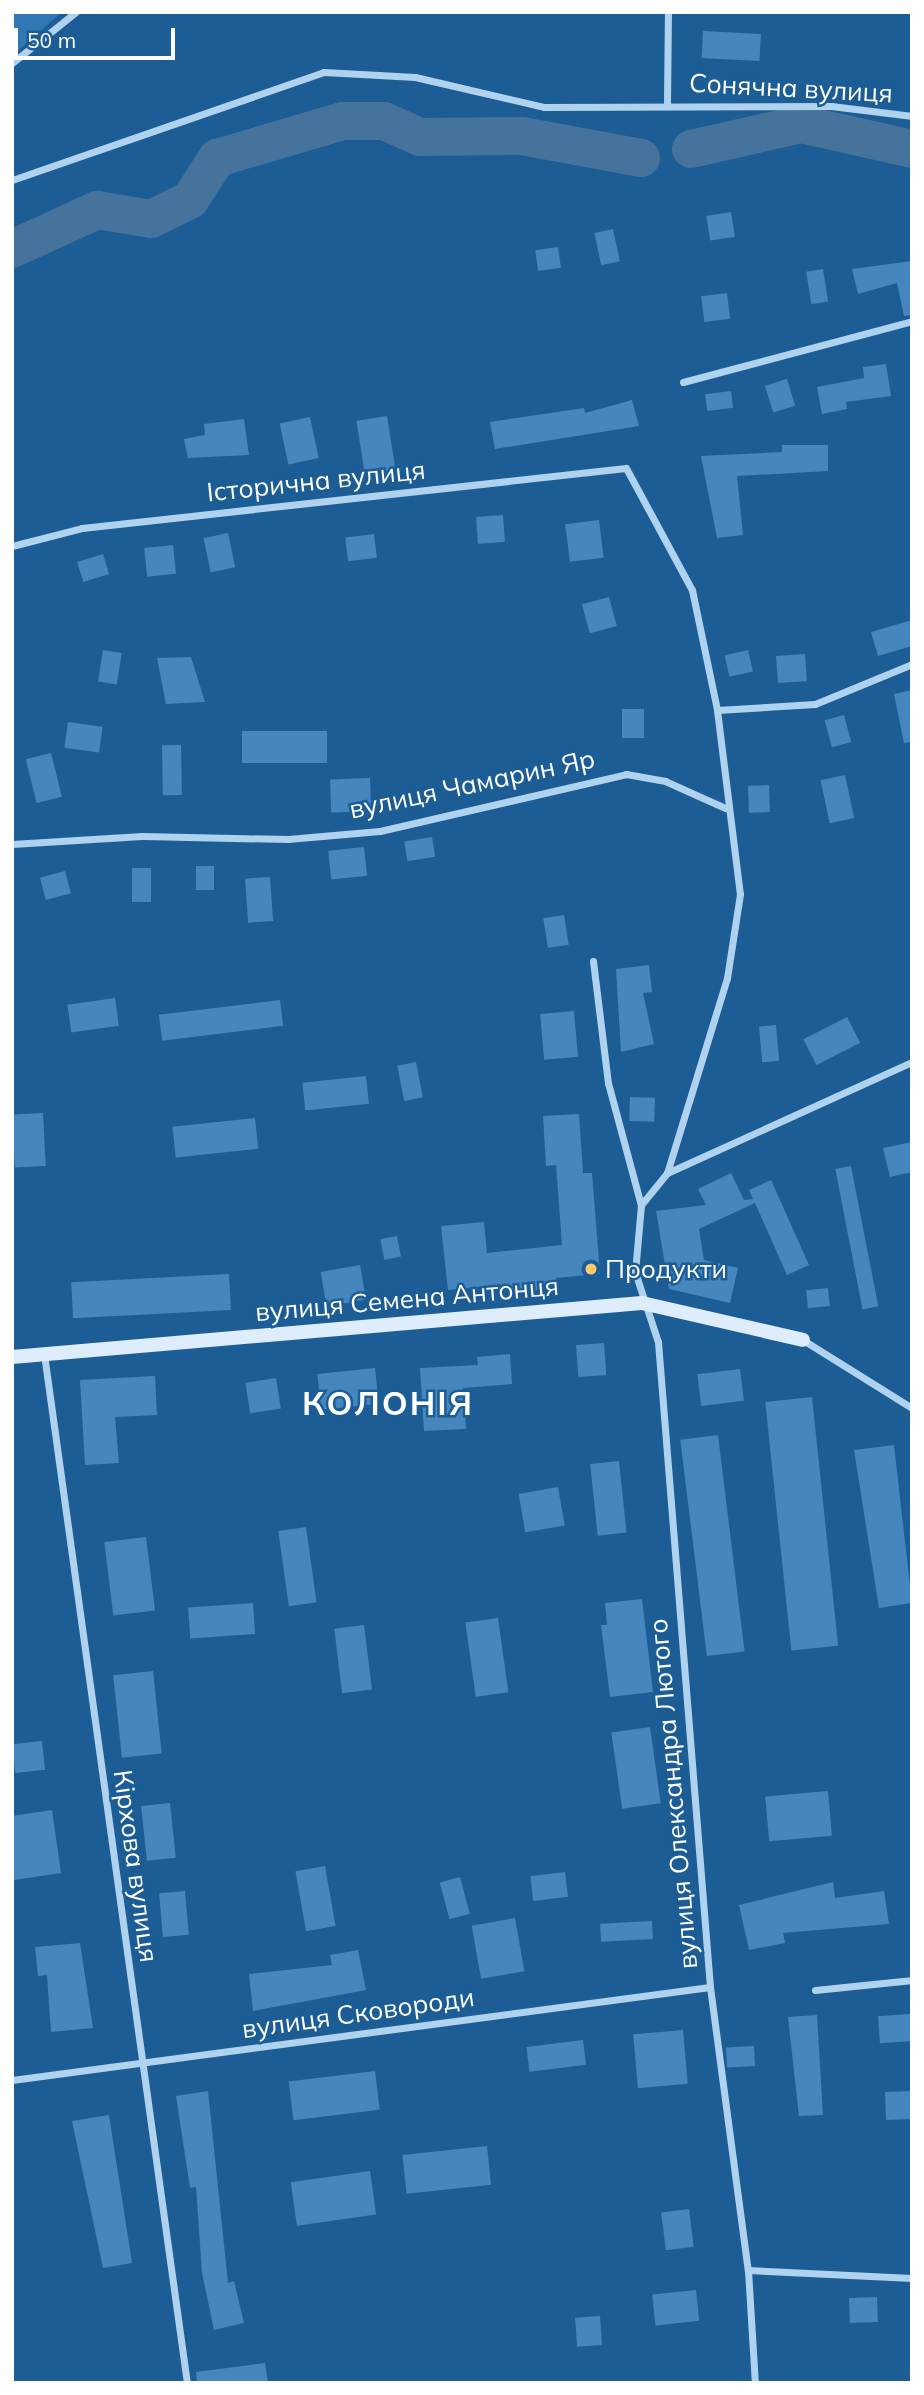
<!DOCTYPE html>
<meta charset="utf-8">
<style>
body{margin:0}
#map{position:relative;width:924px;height:2395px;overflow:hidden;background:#1c5d96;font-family:Mulish,sans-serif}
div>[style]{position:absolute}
.green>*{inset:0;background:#3077b4}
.river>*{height:38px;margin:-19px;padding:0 19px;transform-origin:19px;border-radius:19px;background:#46739b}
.building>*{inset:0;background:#4486bd;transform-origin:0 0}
.street>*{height:7px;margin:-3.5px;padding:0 3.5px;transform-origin:3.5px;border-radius:3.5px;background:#afd2ef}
.secondary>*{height:14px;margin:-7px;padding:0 7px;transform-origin:7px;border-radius:7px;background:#ddedfb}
.dots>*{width:19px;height:19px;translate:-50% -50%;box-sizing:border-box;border:4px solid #1c5d96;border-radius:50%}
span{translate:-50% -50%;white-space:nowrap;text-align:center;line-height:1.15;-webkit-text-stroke:5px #1c5d96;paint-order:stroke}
.street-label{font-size:26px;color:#fff}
.poi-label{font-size:26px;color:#fff}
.left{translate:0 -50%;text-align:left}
.district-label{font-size:33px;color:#fff;font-weight:700;letter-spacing:2px}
.frame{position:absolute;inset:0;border:14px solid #fff;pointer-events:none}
.scale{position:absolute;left:14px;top:28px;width:161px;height:32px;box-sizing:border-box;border:4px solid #fff;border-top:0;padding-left:9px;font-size:21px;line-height:24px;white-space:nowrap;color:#fff;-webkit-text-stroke:5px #1c5d96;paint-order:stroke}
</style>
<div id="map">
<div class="green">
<div style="clip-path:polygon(12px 12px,62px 12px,12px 56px)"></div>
</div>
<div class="river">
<div style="left:691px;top:149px;width:113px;rotate:-12.8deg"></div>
<div style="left:801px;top:124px;width:114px;rotate:12.7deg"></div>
<div style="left:12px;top:249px;width:94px;rotate:-24.6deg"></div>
<div style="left:97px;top:210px;width:55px;rotate:9.5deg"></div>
<div style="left:151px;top:219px;width:43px;rotate:-26deg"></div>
<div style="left:190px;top:200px;width:50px;rotate:-57.3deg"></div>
<div style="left:217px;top:158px;width:131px;rotate:-16.4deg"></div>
<div style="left:343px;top:121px;width:41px"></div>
<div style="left:384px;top:121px;width:39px;rotate:24deg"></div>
<div style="left:420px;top:137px;width:102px;rotate:-0.6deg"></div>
<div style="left:522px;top:136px;width:121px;rotate:10.5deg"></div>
</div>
<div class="building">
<div style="left:703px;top:31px;width:58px;height:27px;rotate:3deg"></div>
<div style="left:731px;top:212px;width:25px;height:25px;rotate:81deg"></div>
<div style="left:613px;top:229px;width:33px;height:19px;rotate:78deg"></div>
<div style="left:558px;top:247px;width:21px;height:23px;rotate:82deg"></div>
<div style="clip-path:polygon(912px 261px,912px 315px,904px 316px,897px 283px,858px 294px,852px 269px)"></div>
<div style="left:823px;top:269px;width:33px;height:17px;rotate:81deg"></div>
<div style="left:727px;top:293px;width:26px;height:26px;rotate:83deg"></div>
<div style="clip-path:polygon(886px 364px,891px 396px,846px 402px,847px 409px,822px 414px,817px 387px,864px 378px,863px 367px)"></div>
<div style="left:787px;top:379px;width:28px;height:23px;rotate:73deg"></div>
<div style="left:731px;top:391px;width:17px;height:26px;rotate:83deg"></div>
<div style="clip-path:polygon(632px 400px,639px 426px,495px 449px,490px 422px,584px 408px,585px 413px)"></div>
<div style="left:387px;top:416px;width:54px;height:31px;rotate:81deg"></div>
<div style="left:310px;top:417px;width:42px;height:31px;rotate:78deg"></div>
<div style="clip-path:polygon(244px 419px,249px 455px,188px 458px,184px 439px,205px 435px,204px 424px)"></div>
<div style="clip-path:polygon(782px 445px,828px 445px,828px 471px,737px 476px,743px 535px,717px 538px,701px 456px,782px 452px)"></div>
<div style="left:503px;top:515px;width:27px;height:27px;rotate:86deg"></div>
<div style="left:599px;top:520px;width:38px;height:34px;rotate:83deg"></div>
<div style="left:228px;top:533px;width:35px;height:25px;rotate:78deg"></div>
<div style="left:374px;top:534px;width:24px;height:29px;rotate:83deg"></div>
<div style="left:173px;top:545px;width:29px;height:29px;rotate:84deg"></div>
<div style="left:103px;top:554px;width:21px;height:27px;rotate:73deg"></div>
<div style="left:609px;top:597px;width:30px;height:28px;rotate:75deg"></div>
<div style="clip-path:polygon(912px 620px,912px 646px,878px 656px,871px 632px)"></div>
<div style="left:103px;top:650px;width:19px;height:32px;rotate:9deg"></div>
<div style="left:748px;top:650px;width:22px;height:24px;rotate:77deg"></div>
<div style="left:805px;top:654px;width:27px;height:29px;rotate:86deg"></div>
<div style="clip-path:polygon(191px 657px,205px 702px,166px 704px,157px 658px)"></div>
<div style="clip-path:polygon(912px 690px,912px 742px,904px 743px,894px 694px)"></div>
<div style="left:622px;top:709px;width:22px;height:29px"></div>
<div style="left:844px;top:715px;width:28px;height:20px;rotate:75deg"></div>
<div style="left:68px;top:722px;width:35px;height:26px;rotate:8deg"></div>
<div style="left:242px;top:731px;width:85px;height:32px"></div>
<div style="left:181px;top:745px;width:50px;height:19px;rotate:89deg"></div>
<div style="left:51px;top:753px;width:45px;height:26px;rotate:76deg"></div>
<div style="left:845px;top:775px;width:44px;height:25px;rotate:78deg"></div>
<div style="left:370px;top:778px;width:33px;height:40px;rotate:88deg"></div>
<div style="left:769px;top:785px;width:27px;height:21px;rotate:88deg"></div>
<div style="left:432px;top:837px;width:20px;height:28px;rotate:81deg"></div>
<div style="left:364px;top:847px;width:29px;height:36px;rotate:84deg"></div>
<div style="left:196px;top:866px;width:18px;height:24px"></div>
<div style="left:132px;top:868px;width:19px;height:34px"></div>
<div style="left:65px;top:871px;width:23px;height:26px;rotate:75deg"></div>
<div style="left:270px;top:877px;width:44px;height:25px;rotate:86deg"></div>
<div style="left:564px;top:915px;width:30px;height:21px;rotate:81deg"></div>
<div style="clip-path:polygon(649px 965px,652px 992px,643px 993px,654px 1044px,621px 1052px,616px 969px)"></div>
<div style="left:115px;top:998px;width:28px;height:48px;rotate:82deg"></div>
<div style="left:280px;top:1000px;width:26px;height:122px;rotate:83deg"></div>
<div style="left:574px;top:1011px;width:46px;height:34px;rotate:85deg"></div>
<div style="left:847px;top:1017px;width:29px;height:49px;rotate:63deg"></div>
<div style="left:776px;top:1025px;width:36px;height:17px;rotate:85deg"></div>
<div style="left:416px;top:1062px;width:36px;height:19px;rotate:79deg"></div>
<div style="left:366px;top:1076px;width:28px;height:64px;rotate:84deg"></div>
<div style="left:630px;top:1097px;width:25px;height:24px;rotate:2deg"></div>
<div style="left:43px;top:1113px;width:53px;height:31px;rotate:87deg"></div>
<div style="clip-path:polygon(579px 1114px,583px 1173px,592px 1173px,600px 1274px,556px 1278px,557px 1288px,509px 1293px,508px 1284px,448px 1290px,441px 1226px,484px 1222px,487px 1253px,562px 1245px,556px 1165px,546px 1166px,543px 1116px)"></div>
<div style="left:255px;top:1118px;width:31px;height:83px;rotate:84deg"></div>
<div style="clip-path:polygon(912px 1142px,912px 1172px,890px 1177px,883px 1148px)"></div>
<div style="left:851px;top:1166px;width:143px;height:16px;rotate:79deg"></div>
<div style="clip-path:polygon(731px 1173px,744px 1200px,753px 1199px,749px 1190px,771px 1180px,809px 1265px,787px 1275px,755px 1203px,699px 1229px,704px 1260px,738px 1268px,730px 1303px,669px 1289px,656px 1211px,706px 1205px,698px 1189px)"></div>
<div style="left:397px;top:1236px;width:21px;height:17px;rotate:79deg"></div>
<div style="left:360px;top:1265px;width:35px;height:40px;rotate:80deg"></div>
<div style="left:229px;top:1274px;width:36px;height:158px;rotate:87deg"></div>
<div style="left:828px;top:1288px;width:18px;height:22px;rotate:84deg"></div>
<div style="left:604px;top:1343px;width:32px;height:28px;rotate:86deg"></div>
<div style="clip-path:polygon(510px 1354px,512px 1384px,463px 1388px,466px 1429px,424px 1431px,420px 1368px,478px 1365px,477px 1357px)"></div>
<div style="left:375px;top:1368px;width:36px;height:58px;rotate:84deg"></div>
<div style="left:740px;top:1369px;width:32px;height:43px;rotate:83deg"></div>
<div style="clip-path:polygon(155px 1376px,157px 1415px,115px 1417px,119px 1463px,85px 1465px,80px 1380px)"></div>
<div style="left:276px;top:1378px;width:31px;height:31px;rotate:81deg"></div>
<div style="left:812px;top:1397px;width:250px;height:47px;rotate:84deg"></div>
<div style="left:718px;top:1435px;width:218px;height:38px;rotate:83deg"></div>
<div style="clip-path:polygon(894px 1445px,912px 1603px,879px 1608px,854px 1450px)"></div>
<div style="left:619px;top:1461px;width:72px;height:29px;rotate:84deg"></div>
<div style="left:558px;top:1487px;width:39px;height:40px;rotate:80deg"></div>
<div style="left:306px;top:1527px;width:76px;height:28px;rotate:82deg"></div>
<div style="left:146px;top:1537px;width:74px;height:42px;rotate:83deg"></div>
<div style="clip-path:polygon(642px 1599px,653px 1692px,610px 1697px,601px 1625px,607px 1625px,605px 1603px)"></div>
<div style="left:253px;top:1603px;width:31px;height:65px;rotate:86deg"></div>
<div style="left:498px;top:1618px;width:75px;height:33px;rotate:82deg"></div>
<div style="left:364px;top:1625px;width:65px;height:30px;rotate:83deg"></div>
<div style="left:153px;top:1671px;width:83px;height:40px;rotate:84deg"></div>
<div style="left:650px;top:1727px;width:77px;height:39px;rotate:82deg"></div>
<div style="left:42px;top:1741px;width:29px;height:30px;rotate:84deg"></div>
<div style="left:828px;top:1791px;width:45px;height:63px;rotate:85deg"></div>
<div style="left:170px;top:1803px;width:55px;height:29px;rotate:84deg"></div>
<div style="clip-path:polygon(52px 1810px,61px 1873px,14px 1880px,12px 1816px)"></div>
<div style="left:325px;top:1866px;width:61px;height:30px;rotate:80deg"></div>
<div style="left:565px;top:1872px;width:25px;height:35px;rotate:83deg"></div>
<div style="left:460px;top:1877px;width:38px;height:21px;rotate:75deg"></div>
<div style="clip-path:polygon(833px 1882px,835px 1898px,884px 1891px,889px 1924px,783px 1933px,785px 1943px,749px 1950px,739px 1905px)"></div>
<div style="left:185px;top:1891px;width:44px;height:26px;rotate:85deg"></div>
<div style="left:515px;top:1918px;width:54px;height:44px;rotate:80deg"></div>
<div style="left:652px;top:1921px;width:18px;height:52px;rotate:87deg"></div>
<div style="clip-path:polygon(80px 1943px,93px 2028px,51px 2032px,47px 1975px,38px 1976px,35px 1947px)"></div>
<div style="clip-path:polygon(358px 1950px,366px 1990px,253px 2011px,249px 1974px,332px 1965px,330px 1955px)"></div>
<div style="left:910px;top:2014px;width:27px;height:32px;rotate:86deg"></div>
<div style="clip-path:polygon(817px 2015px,823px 2115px,799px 2116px,788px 2017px)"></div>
<div style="left:683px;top:2030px;width:54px;height:50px;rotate:85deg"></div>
<div style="left:583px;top:2040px;width:25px;height:57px;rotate:83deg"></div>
<div style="left:754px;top:2046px;width:20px;height:28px;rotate:87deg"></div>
<div style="left:375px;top:2071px;width:39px;height:87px;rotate:83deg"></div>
<div style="clip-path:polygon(208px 2091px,228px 2283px,234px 2281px,244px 2323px,214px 2330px,202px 2273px,196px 2187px,190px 2188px,176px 2096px)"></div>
<div style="left:911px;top:2091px;width:28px;height:26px;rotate:88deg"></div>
<div style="clip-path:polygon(109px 2115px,132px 2263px,103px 2268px,72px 2121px)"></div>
<div style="left:487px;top:2146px;width:39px;height:85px;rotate:84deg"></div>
<div style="left:370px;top:2171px;width:44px;height:80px;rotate:82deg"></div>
<div style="left:689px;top:2209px;width:38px;height:28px;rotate:83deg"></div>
<div style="left:696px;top:2290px;width:31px;height:44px;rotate:84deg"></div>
<div style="left:877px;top:2297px;width:25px;height:28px;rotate:88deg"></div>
<div style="left:600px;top:2316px;width:29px;height:25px;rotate:86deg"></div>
<div style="clip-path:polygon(265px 2363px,268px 2383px,197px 2383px,196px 2372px)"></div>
</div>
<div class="street">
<div style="left:12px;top:63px;width:82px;rotate:-38.6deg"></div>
<div style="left:667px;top:103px;width:91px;rotate:-89.4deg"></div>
<div style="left:12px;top:180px;width:330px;rotate:-19.1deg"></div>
<div style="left:324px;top:72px;width:91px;rotate:3.1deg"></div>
<div style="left:415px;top:77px;width:132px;rotate:13.1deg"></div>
<div style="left:544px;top:107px;width:287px;rotate:-0.2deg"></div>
<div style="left:831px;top:106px;width:82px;rotate:7deg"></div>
<div style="left:683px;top:382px;width:237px;rotate:-14.9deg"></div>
<div style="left:12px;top:546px;width:72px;rotate:-14.4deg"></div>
<div style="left:82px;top:528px;width:547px;rotate:-6.29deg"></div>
<div style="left:626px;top:468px;width:139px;rotate:61.6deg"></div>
<div style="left:692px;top:590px;width:123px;rotate:78.2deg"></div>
<div style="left:717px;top:710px;width:185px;rotate:82.9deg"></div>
<div style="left:740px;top:894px;width:85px;rotate:98.8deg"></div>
<div style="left:727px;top:978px;width:204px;rotate:107.1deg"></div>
<div style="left:667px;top:1173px;width:41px;rotate:129.1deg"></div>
<div style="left:641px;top:1205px;width:67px;rotate:95.1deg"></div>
<div style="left:635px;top:1272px;width:74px;rotate:71.8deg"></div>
<div style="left:658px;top:1342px;width:647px;rotate:85.39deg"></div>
<div style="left:710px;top:1987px;width:286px;rotate:82.4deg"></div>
<div style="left:748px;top:2270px;width:113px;rotate:86.5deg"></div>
<div style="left:717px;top:710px;width:98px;rotate:-3.5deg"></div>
<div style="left:815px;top:704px;width:105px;rotate:-22.4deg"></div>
<div style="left:12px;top:844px;width:130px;rotate:-3.5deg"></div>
<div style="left:142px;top:836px;width:146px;rotate:1.2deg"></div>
<div style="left:288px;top:839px;width:92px;rotate:-5deg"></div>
<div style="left:380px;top:831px;width:253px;rotate:-13deg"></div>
<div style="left:626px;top:774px;width:40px;rotate:10deg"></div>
<div style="left:665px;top:781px;width:66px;rotate:24.2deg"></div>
<div style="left:593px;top:961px;width:123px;rotate:83deg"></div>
<div style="left:608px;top:1083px;width:126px;rotate:74.9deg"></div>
<div style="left:667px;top:1173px;width:269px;rotate:-24.4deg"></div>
<div style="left:803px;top:1340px;width:128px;rotate:32deg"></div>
<div style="left:44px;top:1354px;width:1039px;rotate:82.09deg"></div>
<div style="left:815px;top:1990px;width:98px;rotate:-5.9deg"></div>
<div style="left:12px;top:2080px;width:704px;rotate:-7.59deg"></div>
<div style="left:748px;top:2270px;width:164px;rotate:2.8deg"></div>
</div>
<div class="secondary">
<div style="left:12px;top:1357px;width:632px;rotate:-4.9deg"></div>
<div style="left:642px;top:1303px;width:165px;rotate:12.9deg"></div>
</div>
<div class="dots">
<div style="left:591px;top:1269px;background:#ffc76e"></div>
</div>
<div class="street-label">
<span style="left:791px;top:88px;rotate:3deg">Сонячна вулиця</span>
<span style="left:316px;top:481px;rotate:-6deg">Історична вулиця</span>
<span style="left:472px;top:784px;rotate:-12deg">вулиця Чамарин Яр</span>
<span style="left:407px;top:1299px;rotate:-5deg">вулиця Семена Антонця</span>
<span style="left:673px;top:1794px;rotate:-95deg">вулиця Олександра Лютого</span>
<span style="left:136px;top:1866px;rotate:82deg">Кірхова вулиця</span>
<span style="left:358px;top:2013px;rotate:-8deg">вулиця Сковороди</span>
</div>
<div class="poi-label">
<span class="left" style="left:605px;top:1269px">Продукти</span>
</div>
<div class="district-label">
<span style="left:388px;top:1403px">КОЛОНІЯ</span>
</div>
<div class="frame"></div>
<div class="scale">50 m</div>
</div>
